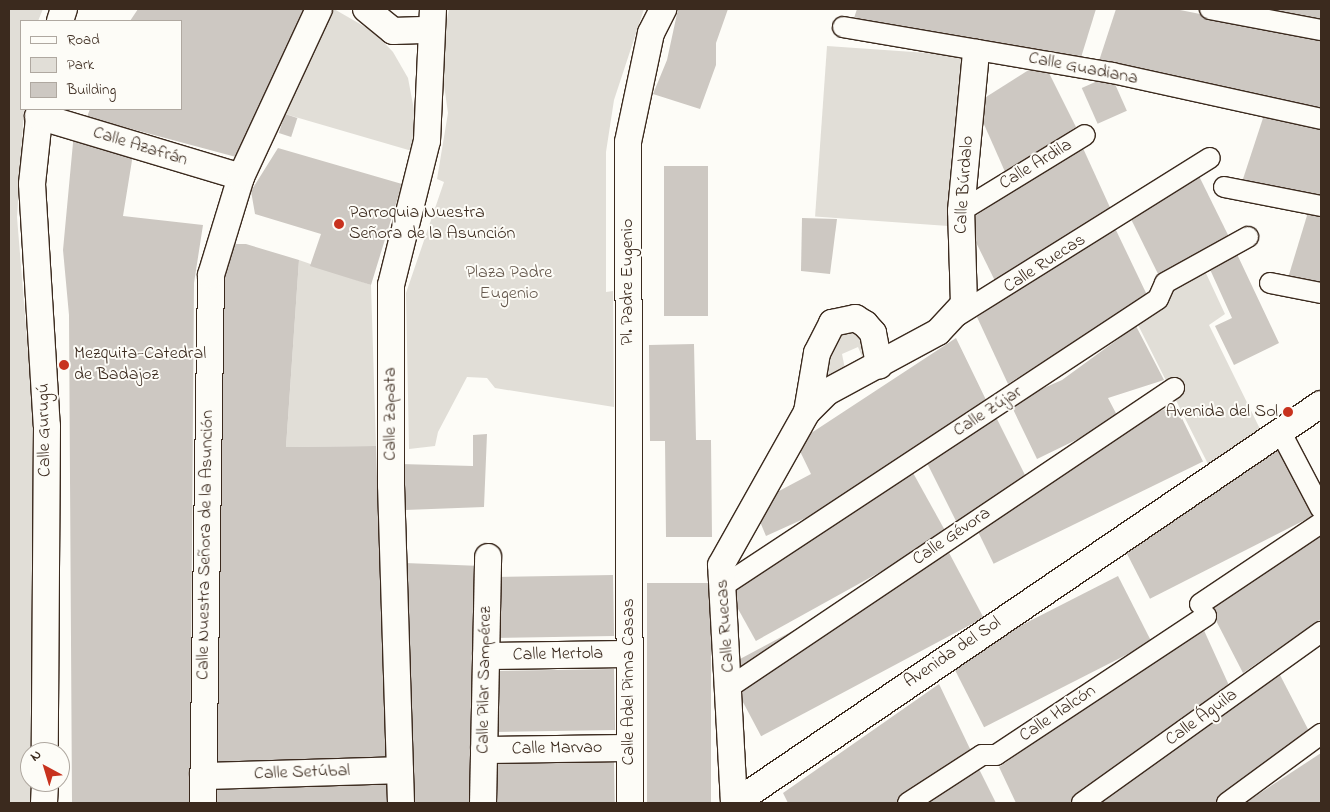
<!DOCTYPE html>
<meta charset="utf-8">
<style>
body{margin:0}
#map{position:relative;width:1330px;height:812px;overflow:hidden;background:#fdfcf7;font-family:"Indie Flower",sans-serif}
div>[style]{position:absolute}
.green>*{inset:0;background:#e1ded7;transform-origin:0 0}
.building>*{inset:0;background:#cdc8c2;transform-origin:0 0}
.roads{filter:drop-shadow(1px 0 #3b2a1e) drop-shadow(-1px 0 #3b2a1e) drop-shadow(0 1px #3b2a1e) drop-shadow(0 -1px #3b2a1e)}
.pedestrian>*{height:20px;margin:-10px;padding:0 10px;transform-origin:10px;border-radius:10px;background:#fdfcf7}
.minor>*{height:26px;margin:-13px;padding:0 13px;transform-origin:13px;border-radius:13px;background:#fdfcf7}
.dots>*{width:14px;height:14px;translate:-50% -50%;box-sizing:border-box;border:2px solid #fdfcf7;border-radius:50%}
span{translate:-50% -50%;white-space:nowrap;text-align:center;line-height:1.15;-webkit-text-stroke:4px #fdfcf7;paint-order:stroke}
.street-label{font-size:18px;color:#3b2a1e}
.poi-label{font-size:18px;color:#3b2a1e}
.left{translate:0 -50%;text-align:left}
.right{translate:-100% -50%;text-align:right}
.park-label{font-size:18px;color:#64574c}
.frame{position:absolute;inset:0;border:10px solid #3b2a1e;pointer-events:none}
.legend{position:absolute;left:20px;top:20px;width:162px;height:90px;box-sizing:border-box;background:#fdfcf7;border:1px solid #afa8a0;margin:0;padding:6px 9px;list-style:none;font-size:15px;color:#3b2a1e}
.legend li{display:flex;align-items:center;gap:10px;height:25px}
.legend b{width:25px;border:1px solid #afa8a0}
.north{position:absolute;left:20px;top:742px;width:50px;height:50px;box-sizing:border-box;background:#fdfcf7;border:1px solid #afa8a0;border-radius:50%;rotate:321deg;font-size:14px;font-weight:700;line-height:20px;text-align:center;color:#3b2a1e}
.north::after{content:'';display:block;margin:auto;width:18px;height:22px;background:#c8321e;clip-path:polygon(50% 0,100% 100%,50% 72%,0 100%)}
</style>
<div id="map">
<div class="green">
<div style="clip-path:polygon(9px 9px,43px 9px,38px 21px,21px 21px,24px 109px,17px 217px,33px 413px,30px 803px,9px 803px)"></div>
<div style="clip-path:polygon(334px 9px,374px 32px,393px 52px,408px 78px,417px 126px,412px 151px,285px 114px)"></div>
<div style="clip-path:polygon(449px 9px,644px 9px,614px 100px,606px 152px,606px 292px,613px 291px,614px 407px,495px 388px,487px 378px,467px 377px,438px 432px,435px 446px,409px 449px,406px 293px,444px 182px,437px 179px,448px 113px,440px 57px)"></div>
<div style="left:827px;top:46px;width:137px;height:171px;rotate:4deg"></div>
<div style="clip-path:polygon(299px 260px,371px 285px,376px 446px,286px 447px)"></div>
<div style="clip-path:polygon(1204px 269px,1225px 314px,1209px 325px,1261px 431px,1210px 468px,1131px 311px)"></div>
<div style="clip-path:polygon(853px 324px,869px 345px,863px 359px,858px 347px,842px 354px,845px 369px,824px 383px,829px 342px)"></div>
</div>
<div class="building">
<div style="clip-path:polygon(138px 9px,308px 9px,236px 157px,87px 117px,90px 109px,181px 109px,181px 21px,130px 21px)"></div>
<div style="clip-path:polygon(678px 9px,728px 9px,716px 43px,716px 65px,700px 109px,653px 94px,667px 60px)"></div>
<div style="clip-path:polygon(857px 9px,1096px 9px,1079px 64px,854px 18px)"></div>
<div style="clip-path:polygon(1116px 9px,1175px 9px,1321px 38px,1321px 111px,1097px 67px)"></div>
<div style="clip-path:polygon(1251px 9px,1321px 9px,1321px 23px)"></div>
<div style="clip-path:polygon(1043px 61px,1076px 127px,1006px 174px,975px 104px)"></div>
<div style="left:1111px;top:75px;width:39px;height:32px;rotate:66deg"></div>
<div style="left:285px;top:114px;width:13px;height:20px;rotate:18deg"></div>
<div style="clip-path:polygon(1264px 115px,1321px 126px,1321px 197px,1242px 182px)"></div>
<div style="clip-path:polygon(74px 132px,134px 148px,123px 216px,203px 225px,194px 283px,190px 803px,72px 803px,69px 315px,63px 250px)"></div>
<div style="clip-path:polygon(1082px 146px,1113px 214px,998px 287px,966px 222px)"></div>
<div style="clip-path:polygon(278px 148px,402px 184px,371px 285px,310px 266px,321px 234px,255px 214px,251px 191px)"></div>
<div style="left:708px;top:166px;width:150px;height:44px;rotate:90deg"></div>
<div style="clip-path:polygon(1198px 174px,1230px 239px,1161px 280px,1130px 217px)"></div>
<div style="clip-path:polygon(1309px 209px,1321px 211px,1321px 285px,1288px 278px)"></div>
<div style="clip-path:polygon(802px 218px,837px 219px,830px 274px,801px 271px)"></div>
<div style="clip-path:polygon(1114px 226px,1147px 295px,1008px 384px,977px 317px)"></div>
<div style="clip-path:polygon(228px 244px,246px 244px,299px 260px,286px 447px,376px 446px,386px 758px,214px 762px,222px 261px)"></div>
<div style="clip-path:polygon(1236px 252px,1279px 343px,1234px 365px,1215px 326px,1232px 318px,1208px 265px)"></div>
<div style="clip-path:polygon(1136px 326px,1164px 380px,1108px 398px,1119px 419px,1037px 459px,1010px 403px,1062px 380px)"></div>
<div style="clip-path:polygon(956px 338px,988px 404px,830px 507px,766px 536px,756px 512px,764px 499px,811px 474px,796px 443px)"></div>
<div style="clip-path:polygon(694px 344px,696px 440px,711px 440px,712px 537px,666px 537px,665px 441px,650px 441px,649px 345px)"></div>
<div style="left:1175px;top:404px;width:64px;height:233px;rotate:64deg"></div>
<div style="clip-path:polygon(995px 415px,1028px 481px,958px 525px,926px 461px)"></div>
<div style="clip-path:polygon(487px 434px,484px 507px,405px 510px,400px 464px,473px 466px,473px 435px)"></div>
<div style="left:1283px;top:448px;width:74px;height:187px;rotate:63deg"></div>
<div style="left:912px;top:471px;width:73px;height:219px;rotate:61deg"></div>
<div style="clip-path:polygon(1321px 529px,1321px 619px,1243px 673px,1209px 607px)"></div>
<div style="left:947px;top:549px;width:78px;height:252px;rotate:62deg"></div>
<div style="clip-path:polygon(405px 563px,481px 566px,472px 803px,414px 803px)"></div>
<div style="left:613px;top:575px;width:61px;height:121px;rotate:89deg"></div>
<div style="left:1118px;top:576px;width:74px;height:188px;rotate:63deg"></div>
<div style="left:711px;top:583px;width:220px;height:64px;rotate:90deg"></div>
<div style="clip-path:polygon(1202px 626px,1232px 692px,1073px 803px,1016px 803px,999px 767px)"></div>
<div style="left:614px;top:669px;width:61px;height:120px;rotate:89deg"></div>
<div style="clip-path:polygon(1280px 675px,1311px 735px,1215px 803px,1095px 803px)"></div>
<div style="clip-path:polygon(939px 684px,972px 753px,896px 803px,788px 803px,783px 793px)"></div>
<div style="clip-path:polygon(1321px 753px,1321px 803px,1245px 803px)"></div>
<div style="left:614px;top:762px;width:41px;height:120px;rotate:89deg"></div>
<div style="clip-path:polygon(977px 765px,996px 803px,919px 803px)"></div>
<div style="clip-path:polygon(389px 783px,390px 803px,214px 803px,214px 788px)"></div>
</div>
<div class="roads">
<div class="pedestrian">
<div style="left:1210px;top:9px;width:113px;rotate:10.7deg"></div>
<div style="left:843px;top:27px;width:273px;rotate:9.7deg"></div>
<div style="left:1112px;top:73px;width:214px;rotate:12.4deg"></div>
<div style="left:1224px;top:187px;width:99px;rotate:11.1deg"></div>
<div style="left:961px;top:211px;width:145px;rotate:-31.5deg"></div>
<div style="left:1270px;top:283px;width:52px;rotate:11.1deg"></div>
<div style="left:957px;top:316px;width:298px;rotate:-32deg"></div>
<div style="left:1279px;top:429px;width:90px;rotate:62.3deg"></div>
<div style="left:723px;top:586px;width:521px;rotate:-33.42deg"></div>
<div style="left:1158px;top:299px;width:17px;rotate:-66deg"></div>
<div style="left:1165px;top:283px;width:95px;rotate:-29deg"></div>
<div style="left:1200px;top:604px;width:146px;rotate:-33.8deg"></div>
<div style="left:731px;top:686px;width:534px;rotate:-33.93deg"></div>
<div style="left:908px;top:803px;width:88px;rotate:-33deg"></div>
<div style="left:982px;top:755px;width:14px"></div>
<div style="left:996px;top:755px;width:252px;rotate:-33.5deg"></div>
<div style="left:1082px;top:803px;width:294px;rotate:-35.6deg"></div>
<div style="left:1227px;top:803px;width:117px;rotate:-36.3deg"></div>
</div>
<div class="minor">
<div style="left:366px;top:9px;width:35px;rotate:39deg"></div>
<div style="left:393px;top:31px;width:37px;rotate:-2deg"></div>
<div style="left:60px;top:21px;width:13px;rotate:-72deg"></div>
<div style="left:40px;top:109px;width:75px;rotate:96.1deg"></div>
<div style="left:32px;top:184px;width:242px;rotate:86.5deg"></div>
<div style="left:47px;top:426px;width:326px;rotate:90.4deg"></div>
<div style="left:38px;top:116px;width:212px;rotate:16.7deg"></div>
<div style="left:807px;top:412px;width:60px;rotate:-80.4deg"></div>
<div style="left:817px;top:353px;width:34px;rotate:-63deg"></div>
<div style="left:832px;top:323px;width:24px;rotate:-12deg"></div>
<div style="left:855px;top:318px;width:12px;rotate:31deg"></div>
<div style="left:865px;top:324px;width:12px;rotate:48deg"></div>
<div style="left:873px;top:333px;width:33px;rotate:79deg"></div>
<div style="left:486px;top:656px;width:143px;rotate:-0.8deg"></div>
<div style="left:484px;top:750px;width:145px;rotate:-0.8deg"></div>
<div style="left:203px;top:776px;width:197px;rotate:-1.7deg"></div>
<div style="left:44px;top:803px;width:21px;rotate:-87deg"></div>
<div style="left:203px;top:803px;width:528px;rotate:-89.13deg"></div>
<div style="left:211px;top:275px;width:102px;rotate:-73deg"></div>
<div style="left:241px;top:177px;width:185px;rotate:-65.1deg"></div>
<div style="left:401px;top:803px;width:318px;rotate:-91.8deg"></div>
<div style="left:391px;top:485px;width:200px;rotate:-90deg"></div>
<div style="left:391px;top:285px;width:148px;rotate:-76deg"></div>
<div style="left:427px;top:141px;width:132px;rotate:-87.4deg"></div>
<div style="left:483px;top:803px;width:246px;rotate:-88.8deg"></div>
<div style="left:630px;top:803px;width:661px;rotate:-90.17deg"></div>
<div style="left:628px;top:142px;width:111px;rotate:-78.1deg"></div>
<div style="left:651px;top:33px;width:27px;rotate:-63deg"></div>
<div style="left:734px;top:803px;width:238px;rotate:-93.1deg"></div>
<div style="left:721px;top:565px;width:176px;rotate:-60.7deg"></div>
<div style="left:807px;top:412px;width:28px;rotate:-45deg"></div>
<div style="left:827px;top:392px;width:126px;rotate:-28.4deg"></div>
<div style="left:938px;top:332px;width:38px;rotate:-47deg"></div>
<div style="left:964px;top:304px;width:93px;rotate:-91.8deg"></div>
<div style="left:961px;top:211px;width:159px;rotate:-84.6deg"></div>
<div style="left:735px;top:803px;width:709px;rotate:-34.25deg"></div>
</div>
</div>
<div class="dots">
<div style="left:339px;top:224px;background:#c8321e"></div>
<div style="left:64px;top:365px;background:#c8321e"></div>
<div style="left:1288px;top:412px;background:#c8321e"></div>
</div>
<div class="street-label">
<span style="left:1083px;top:69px;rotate:11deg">Calle Guadiana</span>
<span style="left:140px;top:147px;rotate:17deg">Calle Azafrán</span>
<span style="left:1036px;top:165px;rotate:-31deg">Calle Ardila</span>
<span style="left:965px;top:185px;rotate:-86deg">Calle Búrdalo</span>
<span style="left:1045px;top:264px;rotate:-33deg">Calle Ruecas</span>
<span style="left:628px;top:282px;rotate:-90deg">Pl. Padre Eugenio</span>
<span style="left:988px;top:412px;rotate:-33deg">Calle Zújar</span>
<span style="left:391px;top:414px;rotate:-90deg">Calle Zapata</span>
<span style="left:45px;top:430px;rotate:-91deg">Calle Gurugú</span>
<span style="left:952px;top:537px;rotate:-34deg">Calle Gévora</span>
<span style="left:206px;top:545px;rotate:-89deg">Calle Nuestra Señora de la Asunción</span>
<span style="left:726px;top:626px;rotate:-94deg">Calle Ruecas</span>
<span style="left:953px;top:653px;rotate:-34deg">Avenida del Sol</span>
<span style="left:558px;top:655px;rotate:-1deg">Calle Mertola</span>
<span style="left:485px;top:680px;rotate:-89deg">Calle Pilar Sampérez</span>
<span style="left:629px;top:682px;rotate:-90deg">Calle Adel Pinna Casas</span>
<span style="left:1058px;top:714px;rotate:-34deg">Calle Halcón</span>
<span style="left:1202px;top:718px;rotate:-36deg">Calle Águila</span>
<span style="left:557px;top:749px;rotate:-1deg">Calle Marvao</span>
<span style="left:302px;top:773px;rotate:-2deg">Calle Setúbal</span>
</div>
<div class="poi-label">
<span class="left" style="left:349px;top:224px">Parroquia Nuestra<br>Señora de la Asunción</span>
<span class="left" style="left:74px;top:365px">Mezquita-Catedral<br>de Badajoz</span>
<span class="right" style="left:1278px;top:412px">Avenida del Sol</span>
</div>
<div class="park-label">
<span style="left:509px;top:284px">Plaza Padre<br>Eugenio</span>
</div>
<div class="frame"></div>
<ul class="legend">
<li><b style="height:6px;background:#fdfcf7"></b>Road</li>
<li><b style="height:14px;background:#e1ded7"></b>Park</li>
<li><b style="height:14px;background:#cdc8c2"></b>Building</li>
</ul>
<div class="north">N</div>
</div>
